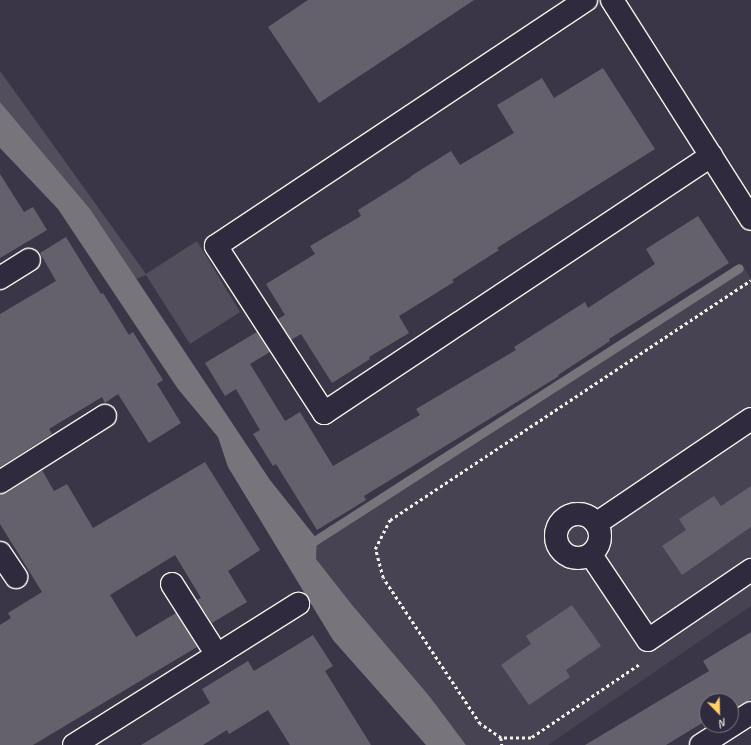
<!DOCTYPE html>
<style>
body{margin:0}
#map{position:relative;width:751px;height:745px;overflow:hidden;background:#3b3647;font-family:Caveat,sans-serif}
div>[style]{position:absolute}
.built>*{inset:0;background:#484352}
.green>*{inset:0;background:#534e5c}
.water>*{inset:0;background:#78747b}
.stream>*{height:9px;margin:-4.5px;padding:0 4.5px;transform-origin:4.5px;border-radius:4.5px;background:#78747b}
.building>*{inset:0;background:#65616c}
.path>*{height:2.5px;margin-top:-1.25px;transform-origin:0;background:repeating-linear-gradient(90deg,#f4f1e8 0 3px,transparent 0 6px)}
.roads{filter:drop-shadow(1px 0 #f4f1e8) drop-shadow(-1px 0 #f4f1e8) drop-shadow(0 1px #f4f1e8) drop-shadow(0 -1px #f4f1e8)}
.minor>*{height:22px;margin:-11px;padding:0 11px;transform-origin:11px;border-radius:11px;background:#2f2a3d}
.minor>.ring{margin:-11px;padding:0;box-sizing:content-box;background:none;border:22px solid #2f2a3d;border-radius:50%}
span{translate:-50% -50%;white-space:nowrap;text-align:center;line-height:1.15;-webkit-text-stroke:4px #2f2a3d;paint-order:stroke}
.north{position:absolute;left:699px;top:693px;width:40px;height:40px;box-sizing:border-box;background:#2f2a3d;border:1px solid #7e7a81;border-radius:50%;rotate:157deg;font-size:11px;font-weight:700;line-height:16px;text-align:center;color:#f4f1e8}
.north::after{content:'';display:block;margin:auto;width:14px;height:18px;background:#ffd166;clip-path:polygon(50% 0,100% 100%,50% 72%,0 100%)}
</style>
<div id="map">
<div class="built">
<div style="clip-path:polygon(742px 265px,751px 279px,751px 606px,548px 745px,466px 745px,430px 697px,353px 606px,316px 559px,317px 539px,315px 537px)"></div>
</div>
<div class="green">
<div style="clip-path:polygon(0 71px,146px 274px,197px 241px,240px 312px,190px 344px,146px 275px,136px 279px,90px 209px,0 102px)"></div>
</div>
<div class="water">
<div style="clip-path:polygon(0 102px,90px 209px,270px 480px,317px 539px,316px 559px,353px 606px,430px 697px,466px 745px,426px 745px,333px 640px,228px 467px,218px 437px,178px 389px,58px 209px,0 148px)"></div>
</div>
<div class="stream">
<div style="left:308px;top:545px;width:512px;rotate:-32.73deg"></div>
</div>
<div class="building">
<div style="clip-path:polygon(308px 0,474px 0,319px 103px,268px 27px)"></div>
<div style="clip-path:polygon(603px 68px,655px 149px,497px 248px,499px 250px,452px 280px,454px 282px,399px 316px,409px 333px,369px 357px,370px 359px,332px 383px,301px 334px,291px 340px,278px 319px,285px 315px,266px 284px,315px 254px,310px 246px,361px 216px,358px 210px,411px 177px,411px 176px,451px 151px,460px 165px,514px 133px,497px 105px,542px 78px,554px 98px)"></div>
<div style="clip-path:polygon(0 174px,24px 212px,33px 207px,47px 230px,0 258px)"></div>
<div style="clip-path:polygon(698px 216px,729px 263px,609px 339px,610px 341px,558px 375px,559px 376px,364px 496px,366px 500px,317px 530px,276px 464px,273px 466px,253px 434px,260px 430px,236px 389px,225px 396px,205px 363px,257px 332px,270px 352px,250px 364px,285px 421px,300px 412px,333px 466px,420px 415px,416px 409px,516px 350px,514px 347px,585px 302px,588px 308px,655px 264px,646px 249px)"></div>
<div style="clip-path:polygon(66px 237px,101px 294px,103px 293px,129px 335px,133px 332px,163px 380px,157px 384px,181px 423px,149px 443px,118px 394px,105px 403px,102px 397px,49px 429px,52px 434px,0 467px,0 314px,56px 281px,40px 253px)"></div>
<div style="clip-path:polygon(205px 462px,260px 550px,228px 571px,247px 602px,212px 623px,197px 600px,201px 598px,175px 555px,110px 595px,136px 637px,176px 613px,197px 647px,33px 745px,0 745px,0 625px,11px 618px,8px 613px,42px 592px,0 524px,0 494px,7px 493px,42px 470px,54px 491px,67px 484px,93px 528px)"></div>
<div style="clip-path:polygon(751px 486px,751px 527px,682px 575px,662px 546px,686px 530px,679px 519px,714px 496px,721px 506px)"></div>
<div style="clip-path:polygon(572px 605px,601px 646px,566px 670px,570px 677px,529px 705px,501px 665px,531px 644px,526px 636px)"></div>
<div style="clip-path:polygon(751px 632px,751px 699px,733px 710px,731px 701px,707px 701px,707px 720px,666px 745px,585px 745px,709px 671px,703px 661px)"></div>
<div style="clip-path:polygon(313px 635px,333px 666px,325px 671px,371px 745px,290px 745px,268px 710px,229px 734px,227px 730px,203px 745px,141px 745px,210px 703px,202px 689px,248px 661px,254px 671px)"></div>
</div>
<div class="path">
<div style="left:639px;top:665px;width:130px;rotate:145.9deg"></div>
<div style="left:531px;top:738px;width:30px;rotate:180deg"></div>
<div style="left:501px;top:738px;width:25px;rotate:-146deg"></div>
<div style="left:480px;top:724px;width:175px;rotate:-123.6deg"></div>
<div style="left:383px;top:578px;width:30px;rotate:-105deg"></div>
<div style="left:375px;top:549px;width:33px;rotate:-63deg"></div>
<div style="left:390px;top:520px;width:433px;rotate:-33.6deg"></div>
<div style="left:501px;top:738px;width:7px;rotate:82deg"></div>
</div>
<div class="roads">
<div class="minor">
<div style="left:586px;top:0;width:444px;rotate:146.4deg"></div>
<div style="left:216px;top:246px;width:199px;rotate:57.1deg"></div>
<div style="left:324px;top:413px;width:465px;rotate:-33.6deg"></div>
<div style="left:612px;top:0;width:259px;rotate:57.6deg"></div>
<div style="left:0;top:278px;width:34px;rotate:-32deg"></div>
<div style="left:0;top:482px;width:124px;rotate:-32.2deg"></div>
<div class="ring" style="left:556px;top:514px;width:22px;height:22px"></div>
<div style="left:597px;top:523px;width:186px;rotate:-34deg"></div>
<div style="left:0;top:553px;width:29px;rotate:56deg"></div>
<div style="left:591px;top:555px;width:102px;rotate:56.2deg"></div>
<div style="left:648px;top:640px;width:125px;rotate:-34.2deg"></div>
<div style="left:172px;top:584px;width:84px;rotate:57.6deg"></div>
<div style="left:74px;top:745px;width:265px;rotate:-32.2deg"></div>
<div style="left:701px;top:745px;width:59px;rotate:-32.6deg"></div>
</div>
</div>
<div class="north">N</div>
</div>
